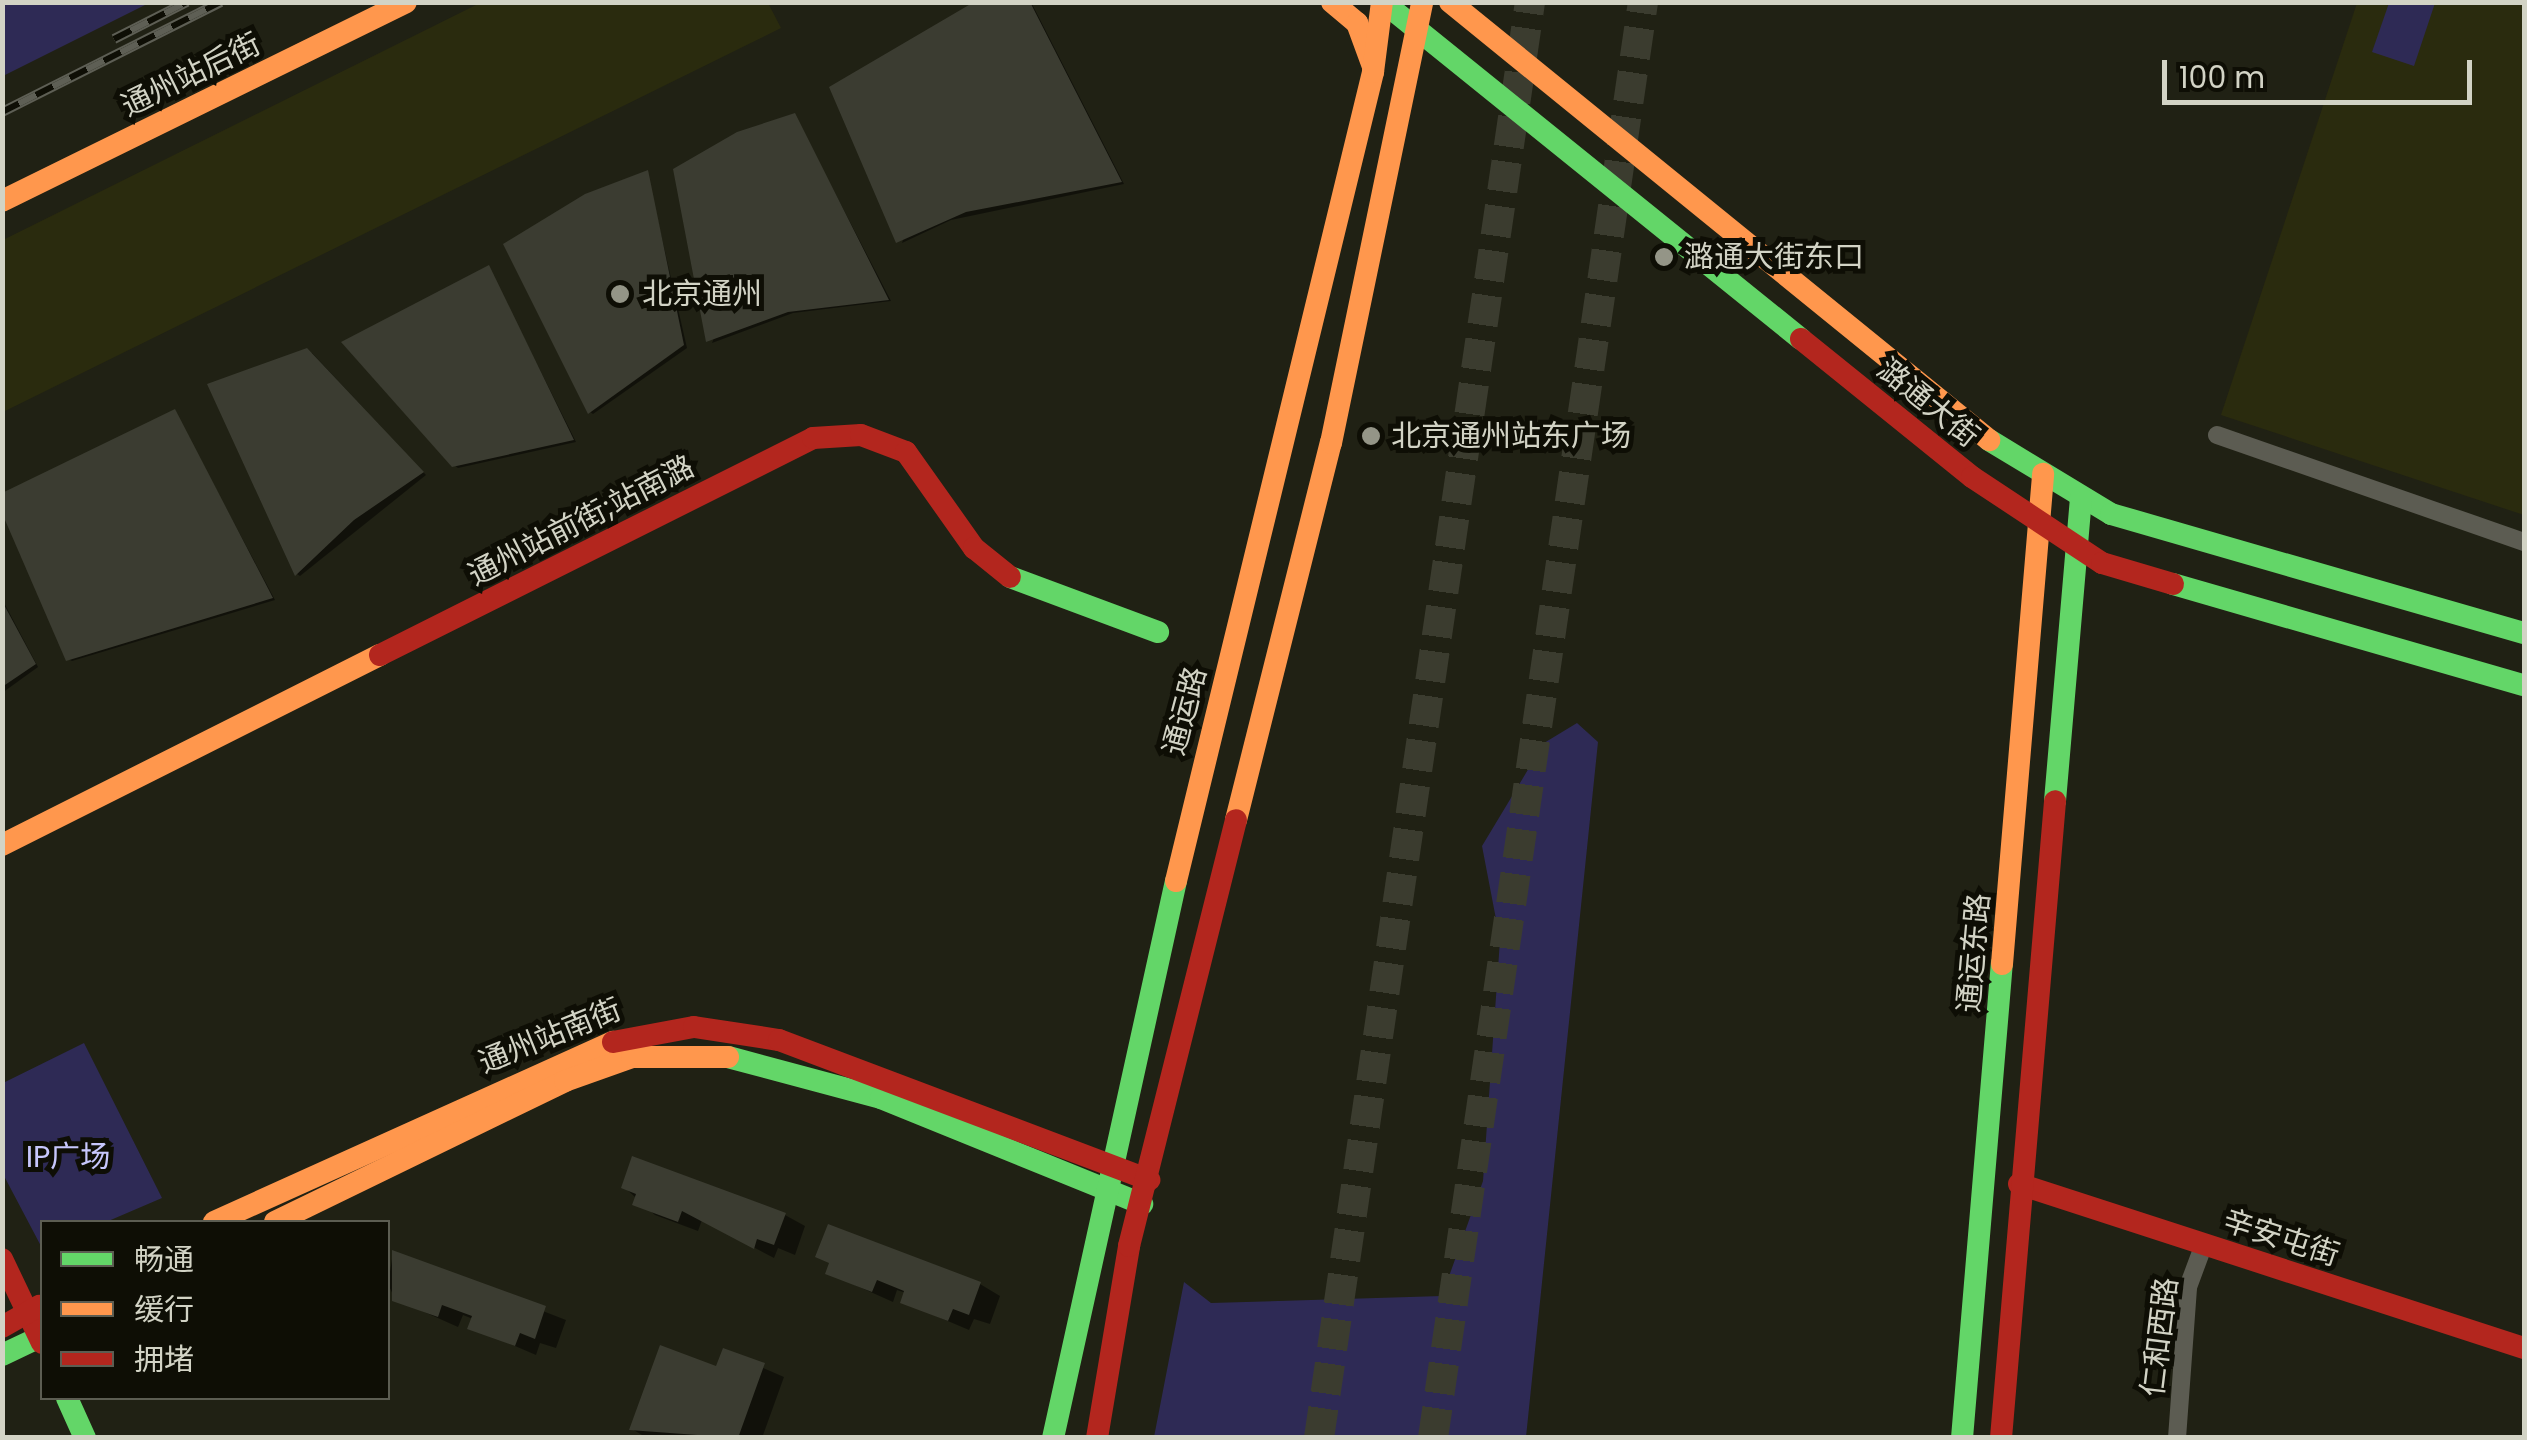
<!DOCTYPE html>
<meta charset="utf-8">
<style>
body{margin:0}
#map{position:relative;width:2527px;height:1440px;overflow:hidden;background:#202114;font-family:Poppins,"Noto Sans SC",sans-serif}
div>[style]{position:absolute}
.built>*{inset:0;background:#2a2b0e}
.green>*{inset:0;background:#2e2a55}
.shadow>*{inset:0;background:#0007}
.building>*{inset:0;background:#3b3c31}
.highway-tunnel>*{height:30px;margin-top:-15px;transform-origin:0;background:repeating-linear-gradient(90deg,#3b3c2f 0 30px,transparent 0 45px)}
.street>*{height:18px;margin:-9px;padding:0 9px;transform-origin:9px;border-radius:9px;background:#5c5c52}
.fast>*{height:22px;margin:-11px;padding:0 11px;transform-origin:11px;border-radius:11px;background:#63d668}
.slow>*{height:22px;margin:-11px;padding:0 11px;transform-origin:11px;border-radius:11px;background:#ff974d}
.jam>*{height:22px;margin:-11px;padding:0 11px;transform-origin:11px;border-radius:11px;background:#b3261e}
.rail>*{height:10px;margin-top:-5px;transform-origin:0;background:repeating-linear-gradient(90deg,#0e0e05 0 19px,#5e5f55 0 38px);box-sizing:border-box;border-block:2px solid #5e5f55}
.dots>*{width:28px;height:28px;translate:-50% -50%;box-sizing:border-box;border:5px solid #0e0e05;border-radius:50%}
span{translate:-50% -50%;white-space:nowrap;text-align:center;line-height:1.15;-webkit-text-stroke:10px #0e0e05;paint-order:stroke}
.street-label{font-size:30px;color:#d2d3c5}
.poi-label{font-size:30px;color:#d2d3c5}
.left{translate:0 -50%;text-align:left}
.park-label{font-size:30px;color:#c7c7fc}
.frame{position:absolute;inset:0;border:5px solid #d2d3c5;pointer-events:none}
.legend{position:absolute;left:40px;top:1220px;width:350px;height:180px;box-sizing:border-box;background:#0e0e05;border:2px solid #5c5d52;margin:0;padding:12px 18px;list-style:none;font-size:30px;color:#d2d3c5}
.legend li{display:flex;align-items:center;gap:20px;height:50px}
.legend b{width:50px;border:2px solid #5c5d52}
.scale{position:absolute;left:2162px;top:60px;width:310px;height:45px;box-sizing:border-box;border:5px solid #d2d3c5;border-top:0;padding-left:12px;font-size:30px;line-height:35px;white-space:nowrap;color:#d2d3c5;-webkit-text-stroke:8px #0e0e05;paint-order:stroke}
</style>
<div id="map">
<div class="built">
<div style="clip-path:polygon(480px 3px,768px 3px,781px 28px,3px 412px,3px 240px)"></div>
<div style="clip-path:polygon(2357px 3px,2524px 3px,2524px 515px,2221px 415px)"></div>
</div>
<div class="green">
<div style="clip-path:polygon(3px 2px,149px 2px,149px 3px,3px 76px)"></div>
<div style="clip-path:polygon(2389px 3px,2435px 3px,2414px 66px,2372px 52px)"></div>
<div style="clip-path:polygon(1577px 723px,1598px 742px,1526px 1437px,1154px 1437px,1184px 1282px,1211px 1303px,1442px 1296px,1483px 1181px,1500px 940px,1482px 846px,1544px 743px)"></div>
<div style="clip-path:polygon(84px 1043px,162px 1198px,106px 1222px,42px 1222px,42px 1248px,3px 1174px,3px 1083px)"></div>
</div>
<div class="shadow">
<div style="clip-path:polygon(984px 2px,1031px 2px,1124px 184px,951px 220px,902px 243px)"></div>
<div style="clip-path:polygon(795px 116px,891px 301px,793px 313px,712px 343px)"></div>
<div style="clip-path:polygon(647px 173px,687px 348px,593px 414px,590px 412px)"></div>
<div style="clip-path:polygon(489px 268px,576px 442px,458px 468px,454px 465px)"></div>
<div style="clip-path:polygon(312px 353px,426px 475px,300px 576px,297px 574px)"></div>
<div style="clip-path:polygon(175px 412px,275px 600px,72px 661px,68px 659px)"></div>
<div style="clip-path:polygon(2px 599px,38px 667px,2px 693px)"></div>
<div style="clip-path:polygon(624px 1187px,785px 1215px,805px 1226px,795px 1255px,778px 1248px,774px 1258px,702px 1220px,698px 1231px,655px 1215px)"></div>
<div style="clip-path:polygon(393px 1253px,566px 1320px,556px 1348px,540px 1343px,536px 1355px,470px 1327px,473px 1319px,463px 1315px,458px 1327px,395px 1299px,388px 1284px)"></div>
<div style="clip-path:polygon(828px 1273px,980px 1284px,1000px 1296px,990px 1324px,974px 1319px,969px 1330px,903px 1302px,906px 1293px,897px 1290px,893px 1302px)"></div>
<div style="clip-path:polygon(724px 1351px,784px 1377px,762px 1438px,647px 1438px,632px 1429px,718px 1369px)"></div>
</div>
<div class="building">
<div style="clip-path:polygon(974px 2px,1030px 2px,1122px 182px,966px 212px,896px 243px,829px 87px)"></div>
<div style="clip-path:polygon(795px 113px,889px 300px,788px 312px,706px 342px,673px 169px,737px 132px)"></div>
<div style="clip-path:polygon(648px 170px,684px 345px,588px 414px,503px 244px,585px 194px)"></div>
<div style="clip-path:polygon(489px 265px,574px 440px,452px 467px,341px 342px)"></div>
<div style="clip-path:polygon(307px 348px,424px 472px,354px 520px,295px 576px,207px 384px)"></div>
<div style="clip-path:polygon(175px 409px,273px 598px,66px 661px,2px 513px,2px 493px)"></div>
<div style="clip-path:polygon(2px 601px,36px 664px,2px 687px)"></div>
<div style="clip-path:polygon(632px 1156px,786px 1213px,774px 1245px,757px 1239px,754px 1249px,682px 1211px,678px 1222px,632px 1205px,636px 1194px,621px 1188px)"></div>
<div style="clip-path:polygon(828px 1224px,981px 1282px,969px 1315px,953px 1309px,948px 1321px,900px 1303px,904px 1291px,877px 1280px,872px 1292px,825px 1274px,829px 1263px,815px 1257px)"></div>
<div style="clip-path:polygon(392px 1250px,546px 1306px,535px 1339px,520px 1333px,515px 1346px,467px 1329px,472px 1316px,442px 1305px,438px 1317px,392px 1301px)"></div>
<div style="clip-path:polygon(660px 1345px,716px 1366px,723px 1348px,765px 1363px,738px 1438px,629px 1430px)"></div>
</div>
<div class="highway-tunnel">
<div style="left:1319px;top:1438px;width:1451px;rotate:-81.64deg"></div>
<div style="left:1433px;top:1438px;width:1451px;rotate:-81.68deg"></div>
</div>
<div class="street">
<div style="left:2217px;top:435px;width:325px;rotate:19.2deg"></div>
<div style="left:2177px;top:1438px;width:151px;rotate:-85.8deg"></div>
<div style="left:2188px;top:1287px;width:46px;rotate:-69.6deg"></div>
</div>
<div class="fast">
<div style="left:1383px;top:2px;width:537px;rotate:38.88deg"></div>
<div style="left:1989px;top:440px;width:143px;rotate:31.2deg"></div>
<div style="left:2111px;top:514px;width:430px;rotate:16.1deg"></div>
<div style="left:1010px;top:577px;width:158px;rotate:20.4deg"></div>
<div style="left:2173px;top:584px;width:365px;rotate:16.1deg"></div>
<div style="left:2055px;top:801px;width:305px;rotate:-85.1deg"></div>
<div style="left:728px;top:1057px;width:158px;rotate:15deg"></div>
<div style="left:881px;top:1098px;width:282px;rotate:22.1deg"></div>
<div style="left:2px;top:1355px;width:44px;rotate:-25.4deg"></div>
<div style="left:67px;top:1398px;width:44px;rotate:65.8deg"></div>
<div style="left:1053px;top:1438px;width:570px;rotate:-77.55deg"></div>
<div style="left:1962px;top:1438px;width:476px;rotate:-85.2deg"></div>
</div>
<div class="slow">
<div style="left:1332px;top:2px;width:33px;rotate:40deg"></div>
<div style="left:1357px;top:23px;width:44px;rotate:69.9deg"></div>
<div style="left:1450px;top:2px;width:695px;rotate:39.1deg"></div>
<div style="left:2px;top:201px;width:450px;rotate:-26.2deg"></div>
<div style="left:1236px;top:820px;width:389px;rotate:-75.9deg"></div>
<div style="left:1331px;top:443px;width:450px;rotate:-78.3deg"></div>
<div style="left:2px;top:845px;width:423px;rotate:-26.7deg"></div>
<div style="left:1176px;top:881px;width:833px;rotate:-76.31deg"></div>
<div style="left:1373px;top:72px;width:71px;rotate:-82.7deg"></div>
<div style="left:2002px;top:964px;width:492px;rotate:-85.2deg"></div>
<div style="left:214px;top:1222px;width:438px;rotate:-24.3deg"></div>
<div style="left:275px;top:1222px;width:322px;rotate:-25.9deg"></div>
<div style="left:565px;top:1081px;width:71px;rotate:-19.7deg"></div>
<div style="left:632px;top:1057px;width:96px"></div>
</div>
<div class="jam">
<div style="left:1801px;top:339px;width:220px;rotate:38.9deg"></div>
<div style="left:1972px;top:477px;width:156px;rotate:33.5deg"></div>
<div style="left:2102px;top:563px;width:74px;rotate:16.5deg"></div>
<div style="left:380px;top:655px;width:484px;rotate:-26.6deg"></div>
<div style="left:813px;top:438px;width:48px;rotate:-3.6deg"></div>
<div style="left:861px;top:435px;width:48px;rotate:20.7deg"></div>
<div style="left:906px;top:452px;width:118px;rotate:54.7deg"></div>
<div style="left:974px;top:548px;width:46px;rotate:38.9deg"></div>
<div style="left:613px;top:1042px;width:82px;rotate:-10.5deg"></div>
<div style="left:694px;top:1027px;width:86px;rotate:8.7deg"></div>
<div style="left:779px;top:1040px;width:396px;rotate:20.7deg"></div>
<div style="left:2019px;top:1184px;width:531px;rotate:17.99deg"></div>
<div style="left:2px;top:1259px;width:93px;rotate:64.5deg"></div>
<div style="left:2px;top:1327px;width:43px;rotate:-29.6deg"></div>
<div style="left:1097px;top:1438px;width:195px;rotate:-80.5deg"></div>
<div style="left:1129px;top:1246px;width:439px;rotate:-75.9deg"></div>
<div style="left:2001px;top:1438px;width:639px;rotate:-85.15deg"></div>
</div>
<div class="rail">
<div style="left:114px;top:39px;width:82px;rotate:-26.9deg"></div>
<div style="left:2px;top:112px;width:245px;rotate:-26.7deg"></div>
</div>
<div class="dots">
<div style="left:1664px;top:257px;background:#949587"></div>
<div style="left:620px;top:294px;background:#949587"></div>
<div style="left:1371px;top:436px;background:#949587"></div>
</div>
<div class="street-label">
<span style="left:191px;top:75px;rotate:-26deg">通州站后街</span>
<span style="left:1928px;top:403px;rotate:39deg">潞通大街</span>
<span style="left:581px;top:521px;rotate:-27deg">通州站前街;站南潞</span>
<span style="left:1185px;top:711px;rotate:-75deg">通运路</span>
<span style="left:1974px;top:953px;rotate:-85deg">通运东路</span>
<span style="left:550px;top:1036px;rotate:-22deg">通州站南街</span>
<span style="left:2281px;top:1238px;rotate:18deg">辛安屯街</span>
<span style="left:2160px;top:1337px;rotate:-83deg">仁和西路</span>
</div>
<div class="poi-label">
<span class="left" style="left:1684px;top:257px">潞通大街东口</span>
<span class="left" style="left:642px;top:294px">北京通州</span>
<span class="left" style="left:1391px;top:436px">北京通州站东广场</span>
</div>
<div class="park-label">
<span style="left:68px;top:1157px">IP广场</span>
</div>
<div class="frame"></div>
<ul class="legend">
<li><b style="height:12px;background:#63d668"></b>畅通</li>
<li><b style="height:12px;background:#ff974d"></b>缓行</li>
<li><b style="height:12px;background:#b3261e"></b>拥堵</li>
</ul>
<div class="scale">100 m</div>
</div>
